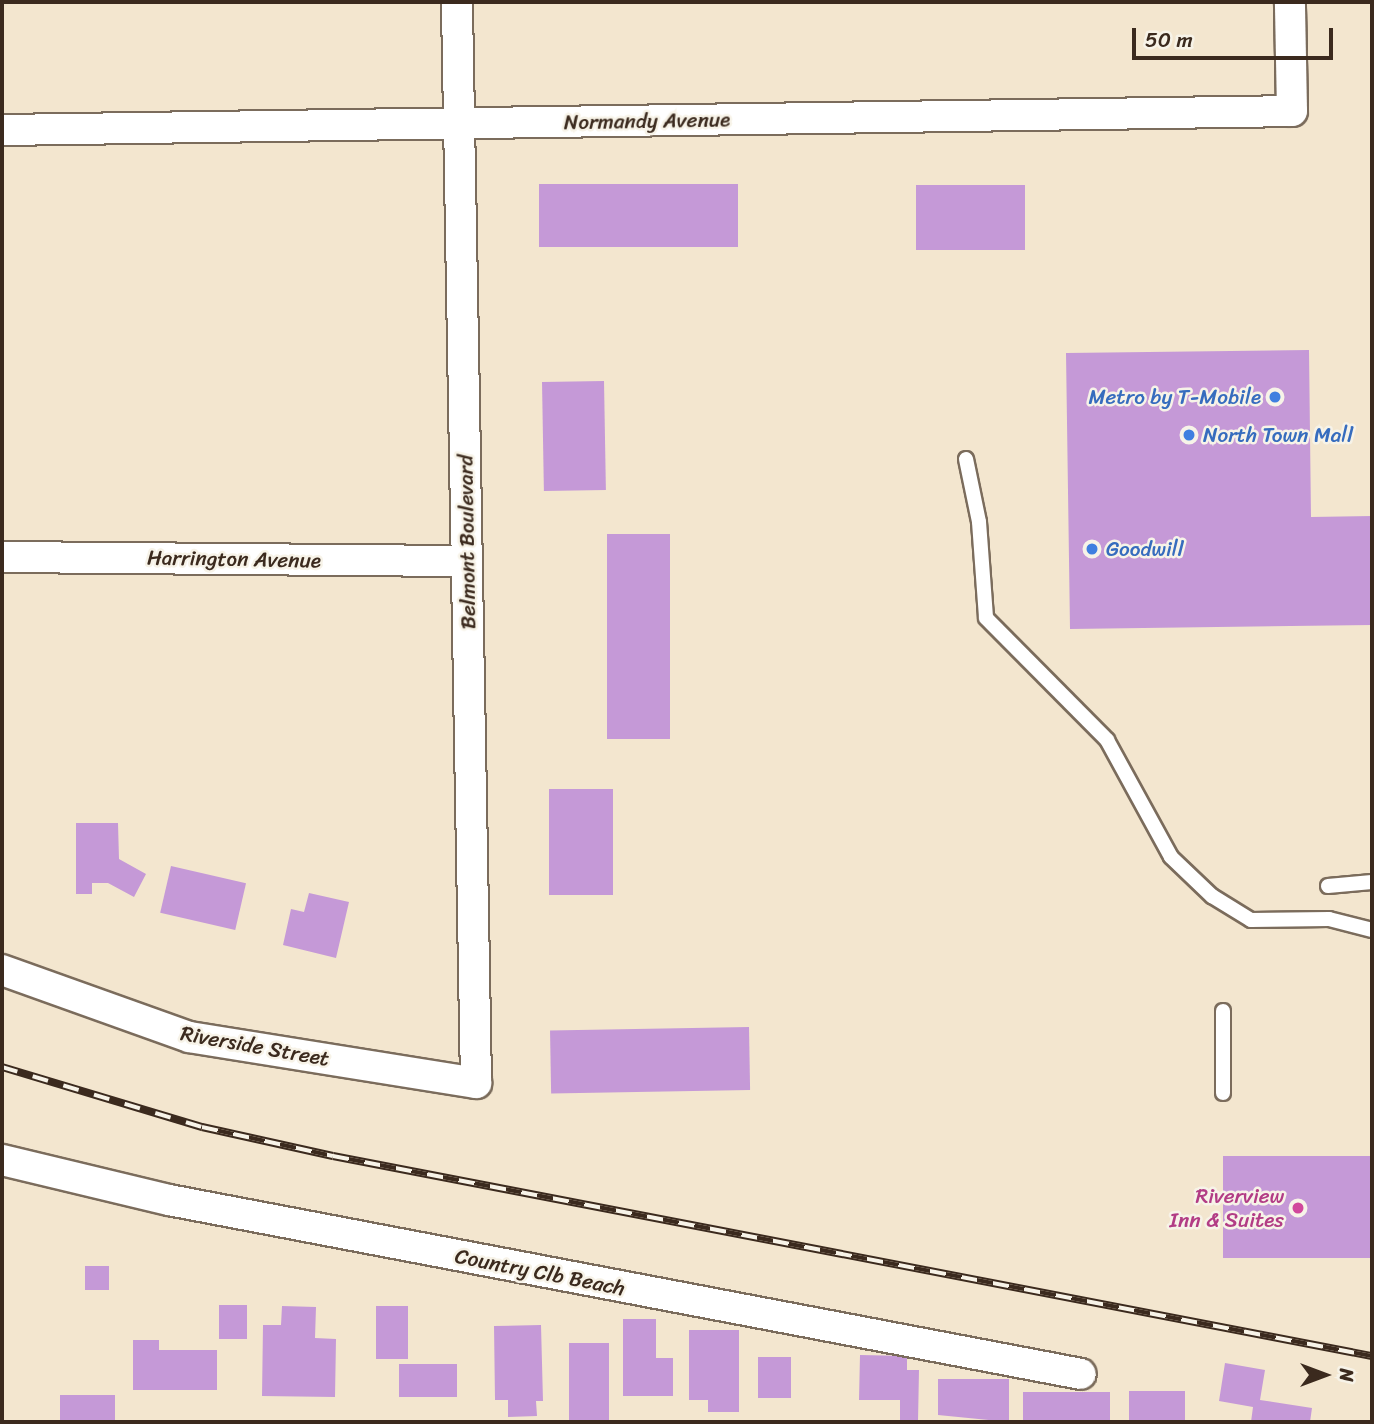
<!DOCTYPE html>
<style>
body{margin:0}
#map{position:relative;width:1374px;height:1424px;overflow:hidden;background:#f3e6cf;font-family:Sriracha,sans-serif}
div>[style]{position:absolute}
.building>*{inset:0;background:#c599d7;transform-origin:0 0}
.roads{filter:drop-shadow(2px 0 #7b6c5c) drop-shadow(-2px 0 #7b6c5c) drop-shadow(0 2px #7b6c5c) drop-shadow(0 -2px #7b6c5c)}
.lane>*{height:14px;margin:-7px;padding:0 7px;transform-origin:7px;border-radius:7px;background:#fff}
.street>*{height:30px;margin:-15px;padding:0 15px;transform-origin:15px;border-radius:15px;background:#fff}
.rail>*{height:8px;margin-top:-4px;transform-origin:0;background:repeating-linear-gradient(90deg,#f7f3e8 0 16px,#3b2a1e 0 32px);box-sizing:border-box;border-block:2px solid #3b2a1e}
.dots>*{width:19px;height:19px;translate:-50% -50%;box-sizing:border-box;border:4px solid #f7f3e8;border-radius:50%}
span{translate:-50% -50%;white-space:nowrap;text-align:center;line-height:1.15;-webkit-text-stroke:5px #f7f3e8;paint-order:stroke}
.street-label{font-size:21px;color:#3b2a1e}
.shop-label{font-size:21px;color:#366cbe}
.right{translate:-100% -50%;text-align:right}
.left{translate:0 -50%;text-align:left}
.hotel-label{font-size:21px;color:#b23c85}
.frame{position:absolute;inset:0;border:4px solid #3b2a1e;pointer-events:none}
.north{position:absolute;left:1290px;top:1340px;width:70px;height:70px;-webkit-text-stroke:5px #f7f3e8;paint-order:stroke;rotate:90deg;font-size:19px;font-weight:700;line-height:28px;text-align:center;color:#3b2a1e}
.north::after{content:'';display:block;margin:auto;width:24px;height:32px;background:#3b2a1e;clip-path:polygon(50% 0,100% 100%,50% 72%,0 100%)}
.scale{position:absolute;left:1132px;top:28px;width:201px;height:32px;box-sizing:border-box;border:4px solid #3b2a1e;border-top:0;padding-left:9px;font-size:21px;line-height:24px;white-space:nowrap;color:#3b2a1e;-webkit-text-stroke:5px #f7f3e8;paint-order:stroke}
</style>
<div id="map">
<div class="building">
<div style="left:539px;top:184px;width:199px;height:63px"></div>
<div style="left:916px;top:185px;width:109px;height:65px"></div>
<div style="clip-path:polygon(1309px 350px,1311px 517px,1372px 516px,1372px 625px,1070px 629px,1066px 353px)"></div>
<div style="left:604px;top:381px;width:109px;height:62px;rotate:89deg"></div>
<div style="left:607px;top:534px;width:63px;height:205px"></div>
<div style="left:549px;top:789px;width:64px;height:106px"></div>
<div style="clip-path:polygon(76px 823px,118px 823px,119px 859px,146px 874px,134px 897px,108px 883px,92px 883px,92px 894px,76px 894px)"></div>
<div style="left:171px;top:866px;width:77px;height:48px;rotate:13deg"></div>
<div style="clip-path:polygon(309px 893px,349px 902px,336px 958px,283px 945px,291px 909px,304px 912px)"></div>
<div style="left:749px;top:1027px;width:63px;height:199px;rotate:89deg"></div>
<div style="left:1372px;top:1156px;width:102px;height:149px;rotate:90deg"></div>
<div style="left:85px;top:1266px;width:24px;height:24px"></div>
<div style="left:219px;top:1305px;width:28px;height:34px"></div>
<div style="clip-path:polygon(282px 1306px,316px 1307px,315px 1338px,336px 1339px,335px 1397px,262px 1396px,263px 1325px,281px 1325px)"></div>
<div style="left:376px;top:1306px;width:32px;height:53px"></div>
<div style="clip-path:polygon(623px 1319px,656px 1319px,656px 1358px,673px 1358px,673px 1396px,623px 1396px)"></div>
<div style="clip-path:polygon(541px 1325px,543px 1401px,536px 1401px,537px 1416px,508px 1417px,508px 1400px,495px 1400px,494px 1326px)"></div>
<div style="clip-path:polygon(689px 1330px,739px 1330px,739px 1412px,708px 1412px,708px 1400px,689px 1400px)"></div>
<div style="clip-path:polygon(133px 1340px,159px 1340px,159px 1350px,217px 1350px,217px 1390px,133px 1390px)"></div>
<div style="left:569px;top:1343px;width:40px;height:79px"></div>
<div style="clip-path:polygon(860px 1355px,907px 1356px,907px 1370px,919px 1370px,918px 1422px,900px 1421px,900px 1400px,859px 1400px)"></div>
<div style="left:758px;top:1357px;width:33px;height:41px"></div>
<div style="clip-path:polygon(1225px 1363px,1265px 1370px,1260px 1400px,1312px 1408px,1310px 1422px,1251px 1422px,1253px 1407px,1219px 1401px)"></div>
<div style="left:399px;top:1364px;width:58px;height:33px"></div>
<div style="clip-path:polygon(938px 1379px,1009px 1379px,1009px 1422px,938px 1415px)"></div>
<div style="left:1129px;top:1391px;width:56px;height:31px"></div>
<div style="left:1110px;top:1392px;width:30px;height:87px;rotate:90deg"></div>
<div style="left:60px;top:1395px;width:55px;height:27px"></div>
</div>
<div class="roads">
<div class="lane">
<div style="left:966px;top:459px;width:64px;rotate:78.3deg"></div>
<div style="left:979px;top:522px;width:96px;rotate:85.8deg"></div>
<div style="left:986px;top:618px;width:172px;rotate:45.2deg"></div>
<div style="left:1107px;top:740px;width:133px;rotate:61.3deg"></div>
<div style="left:1171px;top:857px;width:57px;rotate:43.6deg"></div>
<div style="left:1212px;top:896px;width:46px;rotate:31.6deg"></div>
<div style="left:1251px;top:920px;width:78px;rotate:-0.7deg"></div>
<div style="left:1329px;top:919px;width:44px;rotate:14.3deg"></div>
<div style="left:1328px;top:886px;width:44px;rotate:-5.2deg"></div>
<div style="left:1223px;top:1093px;width:82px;rotate:-90deg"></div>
</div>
<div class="street">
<div style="left:2px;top:130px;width:1290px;rotate:-0.84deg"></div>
<div style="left:1292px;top:111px;width:109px;rotate:-91.1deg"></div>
<div style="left:2px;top:557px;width:465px;rotate:0.5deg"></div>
<div style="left:2px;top:970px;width:199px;rotate:19.7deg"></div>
<div style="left:189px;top:1037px;width:291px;rotate:9.1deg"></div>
<div style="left:476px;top:1083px;width:1081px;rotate:-91.01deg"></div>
<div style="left:2px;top:1160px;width:172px;rotate:13.5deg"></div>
<div style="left:169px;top:1200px;width:928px;rotate:10.8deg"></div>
</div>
</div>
<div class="rail">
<div style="left:2px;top:1067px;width:209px;rotate:16.7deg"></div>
<div style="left:202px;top:1127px;width:134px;rotate:12.5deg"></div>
<div style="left:333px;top:1156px;width:1058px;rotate:10.9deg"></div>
</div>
<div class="dots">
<div style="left:1275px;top:397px;background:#3f7fe0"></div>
<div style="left:1189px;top:435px;background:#3f7fe0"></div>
<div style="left:1092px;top:549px;background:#3f7fe0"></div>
<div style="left:1298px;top:1208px;background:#d1479c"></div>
</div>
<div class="street-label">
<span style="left:647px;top:121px;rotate:-1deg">Normandy Avenue</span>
<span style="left:467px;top:542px;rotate:-91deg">Belmont Boulevard</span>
<span style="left:234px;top:559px;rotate:1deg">Harrington Avenue</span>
<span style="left:255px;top:1046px;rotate:10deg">Riverside Street</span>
<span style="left:540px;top:1272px;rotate:11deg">Country Clb Beach</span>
</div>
<div class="shop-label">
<span class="right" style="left:1261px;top:397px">Metro by T-Mobile</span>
<span class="left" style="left:1203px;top:435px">North Town Mall</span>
<span class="left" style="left:1106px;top:549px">Goodwill</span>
</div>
<div class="hotel-label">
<span class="right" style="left:1284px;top:1208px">Riverview<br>Inn &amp; Suites</span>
</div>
<div class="frame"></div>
<div class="north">N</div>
<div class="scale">50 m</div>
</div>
